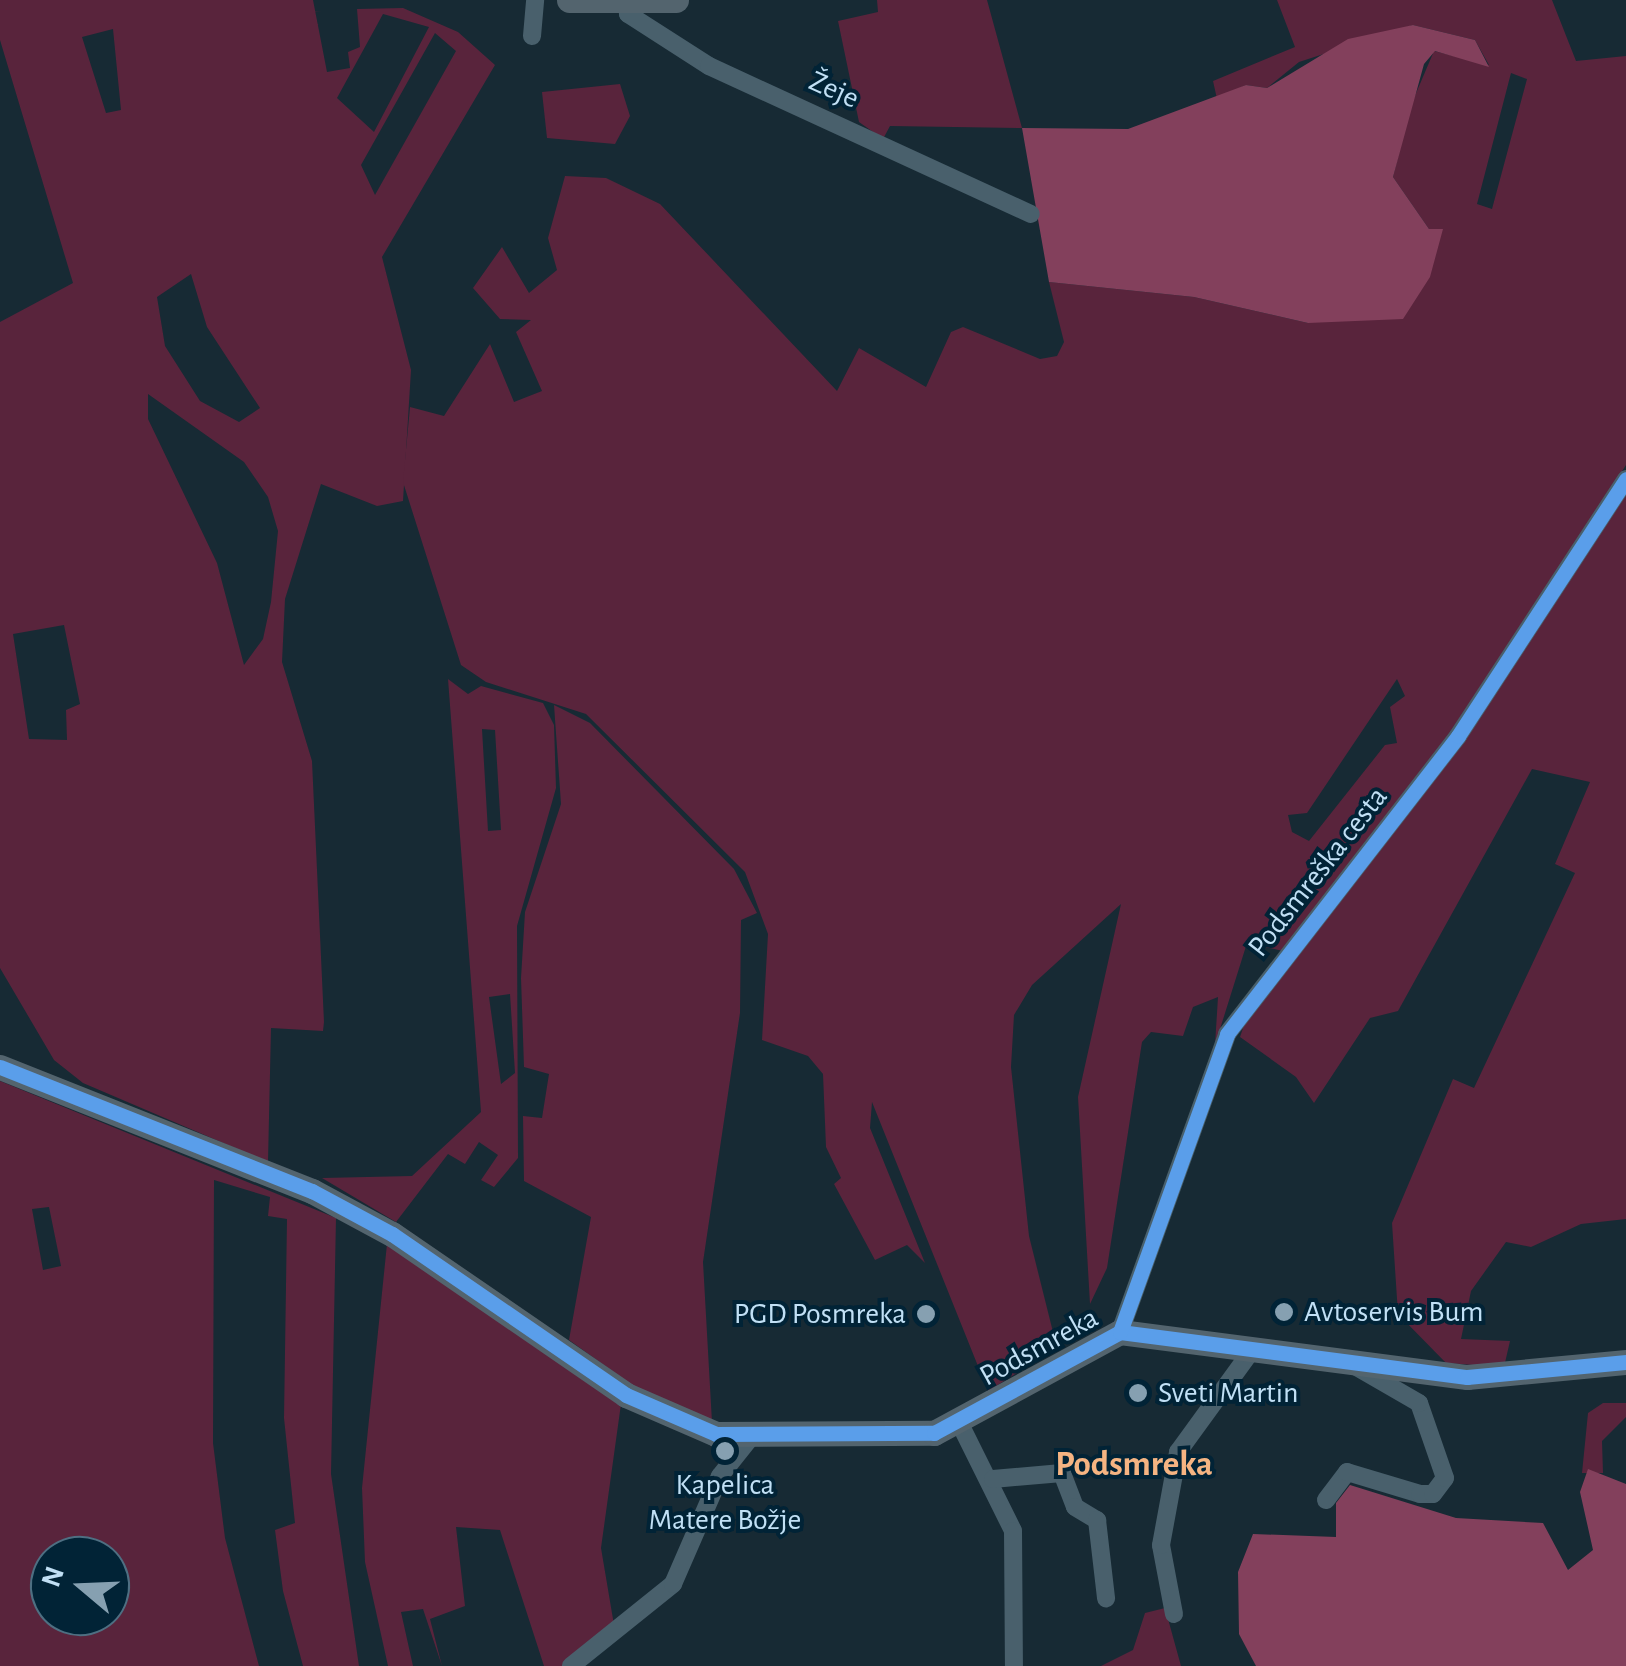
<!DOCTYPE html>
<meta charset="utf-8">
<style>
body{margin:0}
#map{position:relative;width:1626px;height:1666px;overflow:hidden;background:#172a34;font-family:"Alegreya Sans",sans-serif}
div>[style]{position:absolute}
.green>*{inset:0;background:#59243c}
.forest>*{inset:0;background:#83405c}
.street>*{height:18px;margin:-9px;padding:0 9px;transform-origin:9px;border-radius:9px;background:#49606c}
.secondary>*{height:25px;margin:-12.5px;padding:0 12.5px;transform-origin:12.5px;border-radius:12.5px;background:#53646e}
.cycleway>*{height:15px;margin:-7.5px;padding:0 7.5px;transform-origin:7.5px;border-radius:7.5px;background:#5a9eea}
.dots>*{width:28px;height:28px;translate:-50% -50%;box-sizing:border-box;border:5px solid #012336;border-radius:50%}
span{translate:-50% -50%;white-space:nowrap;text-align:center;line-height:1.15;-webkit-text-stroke:8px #012336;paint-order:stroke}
.street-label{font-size:30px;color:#c1e0f5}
.poi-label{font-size:30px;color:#c1e0f5}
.left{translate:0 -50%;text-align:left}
.right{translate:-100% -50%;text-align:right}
.quarter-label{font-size:35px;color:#f5b482;font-weight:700}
.north{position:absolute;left:30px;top:1536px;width:100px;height:100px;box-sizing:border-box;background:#012336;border:2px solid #4e6f82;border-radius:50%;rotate:289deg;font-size:28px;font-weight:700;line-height:40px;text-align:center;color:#c1e0f5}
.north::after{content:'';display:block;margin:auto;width:35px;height:45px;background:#86a0b1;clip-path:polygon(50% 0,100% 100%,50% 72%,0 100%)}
</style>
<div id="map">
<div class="green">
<div style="clip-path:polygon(evenodd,0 0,313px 0,327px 72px,350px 68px,348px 52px,360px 47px,357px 9px,403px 8px,458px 32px,495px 65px,382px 257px,411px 370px,403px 501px,377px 506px,321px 484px,285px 599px,282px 662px,312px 761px,324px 1022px,323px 1031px,271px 1028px,268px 1162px,83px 1083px,54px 1060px,0 968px,0 322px,73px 283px,0 40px,0 0,383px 14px,429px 27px,374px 132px,337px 98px,383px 14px,0 0,113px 29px,121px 110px,106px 113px,82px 37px,113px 29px,0 0,435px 33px,456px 51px,375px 195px,361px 165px,435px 33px,0 0,191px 274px,207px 327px,260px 408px,239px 422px,200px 401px,165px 346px,157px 297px,191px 274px,0 0,148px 394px,244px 462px,268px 497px,278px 531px,271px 602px,263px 639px,244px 665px,217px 563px,148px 419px,148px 394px,0 0,64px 625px,80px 704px,66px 710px,67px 740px,29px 739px,13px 634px,64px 625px)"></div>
<div style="clip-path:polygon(877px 0,987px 0,1022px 128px,890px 126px,883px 139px,859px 122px,838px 21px,878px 12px)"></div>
<div style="clip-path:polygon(evenodd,1277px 0,1552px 0,1576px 61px,1626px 56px,1626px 465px,1453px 735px,1283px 951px,1247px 943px,1215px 1045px,1218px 997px,1193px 1007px,1183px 1036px,1151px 1032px,1142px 1042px,1107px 1268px,1090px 1304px,1078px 1097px,1121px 904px,1032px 985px,1014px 1015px,1011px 1067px,1029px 1236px,1057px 1348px,988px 1391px,872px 1102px,870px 1128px,925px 1263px,907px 1245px,875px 1260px,834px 1184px,841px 1178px,826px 1147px,823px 1074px,808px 1056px,762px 1040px,768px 934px,745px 872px,586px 714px,486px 682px,461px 665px,403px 482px,410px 407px,444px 416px,490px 344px,514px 402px,542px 391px,516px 332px,531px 320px,500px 319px,473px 288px,502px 247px,529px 293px,557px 270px,548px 238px,565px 176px,606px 178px,660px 204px,837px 391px,859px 348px,926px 387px,951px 332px,963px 327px,1040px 359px,1057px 356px,1064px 342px,1049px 282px,1194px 297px,1308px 323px,1442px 229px,1429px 229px,1393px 177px,1411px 105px,1434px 51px,1489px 65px,1475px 40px,1413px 25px,1299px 62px,1267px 88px,1246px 85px,1217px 99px,1213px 81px,1295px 47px,1277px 0,1511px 73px,1527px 79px,1492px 209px,1477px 204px,1511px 73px,1277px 0,1397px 679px,1405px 696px,1390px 707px,1397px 743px,1385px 745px,1309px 841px,1292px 832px,1288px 815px,1307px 813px,1397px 679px)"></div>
<div style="clip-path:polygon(620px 84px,630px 116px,615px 144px,547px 138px,542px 92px)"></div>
<div style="clip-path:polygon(1626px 489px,1626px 1219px,1581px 1224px,1531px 1247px,1506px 1242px,1471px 1291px,1461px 1339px,1510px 1341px,1504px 1367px,1446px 1363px,1398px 1314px,1392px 1223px,1453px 1079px,1474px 1088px,1575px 873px,1555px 864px,1590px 782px,1532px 769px,1398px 1011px,1370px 1018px,1314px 1103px,1296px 1077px,1240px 1037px,1248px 1013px,1461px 742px)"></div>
<div style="clip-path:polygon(evenodd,448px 679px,468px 694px,481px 686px,543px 703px,554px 725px,556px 788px,517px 926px,518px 1158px,494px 1187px,481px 1180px,498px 1155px,479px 1142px,465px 1164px,448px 1154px,396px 1222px,322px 1178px,412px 1176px,481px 1112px,448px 679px,482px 729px,495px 730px,501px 830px,488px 831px,482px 729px,448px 679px,510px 994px,515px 1073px,501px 1084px,489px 997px,510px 994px)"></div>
<div style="clip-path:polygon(554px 705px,590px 723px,734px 869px,757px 913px,741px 920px,740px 1013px,703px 1262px,712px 1422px,664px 1408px,569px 1340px,591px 1217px,524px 1181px,523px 1116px,542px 1118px,549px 1074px,524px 1067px,521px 978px,525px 912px,561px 804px)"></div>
<div style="clip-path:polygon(evenodd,0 1081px,336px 1218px,331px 1474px,359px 1666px,303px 1666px,283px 1591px,275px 1530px,295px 1523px,284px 1418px,287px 1219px,268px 1216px,270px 1197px,214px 1180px,213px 1443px,225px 1538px,259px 1666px,0 1666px,0 1081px,49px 1207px,61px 1266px,43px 1270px,32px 1209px,49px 1207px,0 1081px,50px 1556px,110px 1556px,110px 1616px,50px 1616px,50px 1556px)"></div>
<div style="clip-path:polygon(387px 1244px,621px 1404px,601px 1548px,614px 1625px,565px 1666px,544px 1666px,500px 1530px,456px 1527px,465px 1606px,430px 1619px,442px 1666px,423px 1609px,401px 1612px,413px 1666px,388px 1666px,365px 1562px,362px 1488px)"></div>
<div style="clip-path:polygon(1603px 1403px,1626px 1403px,1626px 1417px,1602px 1441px,1603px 1473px,1582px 1473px,1588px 1413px)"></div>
<div style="clip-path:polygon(1165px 1608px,1181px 1666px,1101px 1666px,1133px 1650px,1145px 1613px)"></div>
</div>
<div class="forest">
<div style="clip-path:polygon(1413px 25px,1475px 40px,1489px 67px,1435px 51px,1424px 64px,1393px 177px,1429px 229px,1443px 229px,1430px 277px,1403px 319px,1308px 323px,1194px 297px,1049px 282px,1022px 128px,1128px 129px,1246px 85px,1267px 88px,1348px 39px)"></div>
<div style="clip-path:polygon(1588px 1469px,1626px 1484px,1626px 1666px,1256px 1666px,1239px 1634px,1238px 1572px,1253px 1534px,1336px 1537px,1336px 1503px,1350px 1485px,1456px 1518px,1543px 1523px,1568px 1570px,1593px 1550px,1580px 1492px)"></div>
</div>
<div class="street">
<div style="left:627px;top:4px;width:10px;rotate:84deg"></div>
<div style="left:628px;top:14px;width:96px;rotate:32.7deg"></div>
<div style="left:709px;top:66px;width:354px;rotate:24.7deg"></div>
<div style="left:532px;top:36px;width:36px;rotate:-85deg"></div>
<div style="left:1120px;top:1332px;width:317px;rotate:-70.2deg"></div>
<div style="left:1227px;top:1034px;width:377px;rotate:-52.2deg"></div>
<div style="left:1458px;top:736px;width:307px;rotate:-56.8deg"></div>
<div style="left:960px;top:1424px;width:119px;rotate:63.6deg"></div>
<div style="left:1013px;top:1531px;width:135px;rotate:89.6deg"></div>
<div style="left:993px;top:1479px;width:69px;rotate:-5deg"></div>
<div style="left:1062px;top:1473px;width:36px;rotate:69deg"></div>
<div style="left:1075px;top:1507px;width:26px;rotate:31deg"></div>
<div style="left:1097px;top:1520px;width:79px;rotate:83.4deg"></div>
<div style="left:1326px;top:1500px;width:35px;rotate:-53deg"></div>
<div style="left:1347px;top:1472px;width:76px;rotate:16.8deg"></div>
<div style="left:1420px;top:1494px;width:13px"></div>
<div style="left:1433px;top:1494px;width:20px;rotate:-53deg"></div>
<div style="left:1445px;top:1478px;width:79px;rotate:-109.1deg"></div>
<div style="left:1419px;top:1403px;width:74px;rotate:-150deg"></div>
<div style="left:1174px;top:1614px;width:70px;rotate:-100.7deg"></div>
<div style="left:1161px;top:1545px;width:95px;rotate:-79.6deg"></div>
<div style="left:1178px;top:1452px;width:126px;rotate:-54deg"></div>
<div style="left:571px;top:1666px;width:131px;rotate:-38.8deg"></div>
<div style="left:673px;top:1584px;width:118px;rotate:-66.5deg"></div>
<div style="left:720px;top:1476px;width:50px;rotate:-51.5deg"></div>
</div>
<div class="secondary">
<div style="left:569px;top:0;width:107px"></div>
<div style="left:0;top:1067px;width:336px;rotate:21.7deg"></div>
<div style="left:312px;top:1191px;width:91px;rotate:28.3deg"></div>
<div style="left:392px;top:1234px;width:284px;rotate:34.5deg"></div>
<div style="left:626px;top:1395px;width:98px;rotate:23.4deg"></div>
<div style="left:716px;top:1434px;width:218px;rotate:-0.3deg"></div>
<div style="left:934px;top:1433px;width:212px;rotate:-28.5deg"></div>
<div style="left:1120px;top:1332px;width:350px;rotate:7.4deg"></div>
<div style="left:1467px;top:1377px;width:160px;rotate:-5.4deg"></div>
</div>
<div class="cycleway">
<div style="left:0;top:1067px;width:336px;rotate:21.7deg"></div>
<div style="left:312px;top:1191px;width:91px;rotate:28.3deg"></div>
<div style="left:392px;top:1234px;width:284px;rotate:34.5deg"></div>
<div style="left:626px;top:1395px;width:98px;rotate:23.4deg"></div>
<div style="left:716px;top:1434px;width:218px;rotate:-0.3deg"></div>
<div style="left:934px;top:1433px;width:212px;rotate:-28.5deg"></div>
<div style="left:1120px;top:1332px;width:350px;rotate:7.4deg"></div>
<div style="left:1467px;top:1377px;width:160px;rotate:-5.4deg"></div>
<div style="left:1120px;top:1332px;width:317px;rotate:-70.2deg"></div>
<div style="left:1227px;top:1034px;width:377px;rotate:-52.2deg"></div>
<div style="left:1458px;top:736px;width:307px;rotate:-56.8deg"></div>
</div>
<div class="dots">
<div style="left:1284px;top:1312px;background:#86a0b1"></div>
<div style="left:926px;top:1314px;background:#86a0b1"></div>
<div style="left:1138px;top:1393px;background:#86a0b1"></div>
<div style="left:725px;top:1451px;background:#86a0b1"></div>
</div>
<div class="street-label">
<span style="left:834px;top:90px;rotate:24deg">Žeje</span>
<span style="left:1318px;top:872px;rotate:-52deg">Podsmreška cesta</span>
<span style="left:1039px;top:1347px;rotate:-29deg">Podsmreka</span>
</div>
<div class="poi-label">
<span class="left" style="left:1304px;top:1312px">Avtoservis Bum</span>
<span class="right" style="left:906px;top:1314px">PGD Posmreka</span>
<span class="left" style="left:1158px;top:1393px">Sveti Martin</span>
<span style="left:725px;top:1502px">Kapelica<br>Matere Božje</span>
</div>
<div class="quarter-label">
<span style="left:1134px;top:1465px">Podsmreka</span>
</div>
<div class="north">N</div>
</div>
